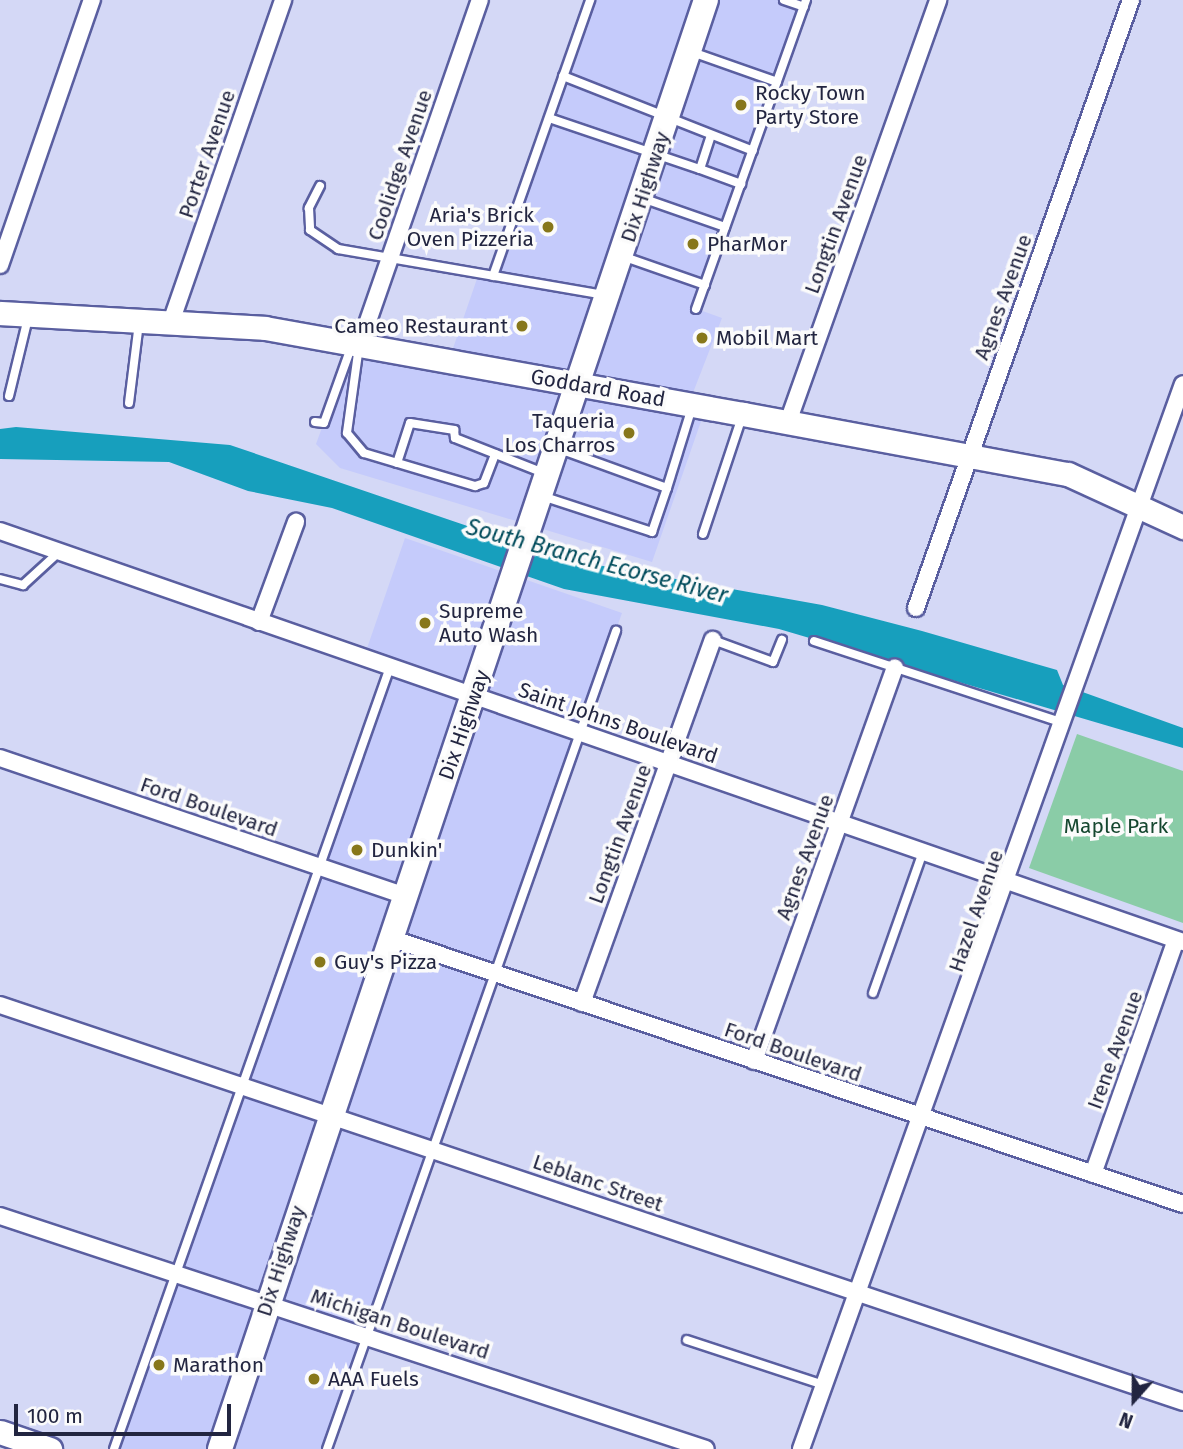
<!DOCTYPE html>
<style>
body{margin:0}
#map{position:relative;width:1183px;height:1449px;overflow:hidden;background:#d4d8f6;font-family:"Fira Sans",sans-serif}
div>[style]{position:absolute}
.built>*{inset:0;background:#c5cbfb}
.green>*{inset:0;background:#8acca7}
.water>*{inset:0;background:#179fbd}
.roads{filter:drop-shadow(2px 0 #5a5fa0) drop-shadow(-2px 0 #5a5fa0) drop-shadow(0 2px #5a5fa0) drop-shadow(0 -2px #5a5fa0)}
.lane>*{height:8px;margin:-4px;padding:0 4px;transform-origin:4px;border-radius:4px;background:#fff}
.street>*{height:16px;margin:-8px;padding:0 8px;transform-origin:8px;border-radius:8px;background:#fff}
.secondary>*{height:23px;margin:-11.5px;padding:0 11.5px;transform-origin:11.5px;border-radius:11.5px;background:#fff}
.primary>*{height:24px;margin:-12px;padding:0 12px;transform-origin:12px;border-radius:12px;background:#fff}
.dots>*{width:19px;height:19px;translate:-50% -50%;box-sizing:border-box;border:4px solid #fbfbfb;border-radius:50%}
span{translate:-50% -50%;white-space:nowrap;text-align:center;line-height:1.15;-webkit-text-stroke:7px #fbfbfb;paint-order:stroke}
.poi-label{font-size:21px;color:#222540}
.left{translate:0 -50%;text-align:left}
.right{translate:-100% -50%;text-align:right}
.street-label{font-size:21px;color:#222540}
.park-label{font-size:21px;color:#15472f}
.water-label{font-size:23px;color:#024c5c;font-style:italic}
.north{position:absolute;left:1099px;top:1365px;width:70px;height:70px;-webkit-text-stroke:5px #fbfbfb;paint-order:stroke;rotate:201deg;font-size:19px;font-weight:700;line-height:28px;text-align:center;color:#222540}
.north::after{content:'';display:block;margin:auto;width:24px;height:32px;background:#222540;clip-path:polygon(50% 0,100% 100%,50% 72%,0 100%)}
.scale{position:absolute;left:14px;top:1404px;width:217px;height:32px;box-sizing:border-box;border:4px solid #222540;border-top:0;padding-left:9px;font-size:21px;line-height:24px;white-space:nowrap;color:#222540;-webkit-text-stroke:5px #fbfbfb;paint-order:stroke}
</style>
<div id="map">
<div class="built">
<div style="clip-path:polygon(590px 0,806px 0,697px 309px,722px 318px,689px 403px,706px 407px,652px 562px,340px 468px,316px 444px,353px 343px,449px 360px,479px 273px,492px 276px)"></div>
<div style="clip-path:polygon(405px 538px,622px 613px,327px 1449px,114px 1449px,390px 667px,364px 657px)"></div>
</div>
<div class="green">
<div style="clip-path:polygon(1077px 734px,1183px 771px,1183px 923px,1029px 868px)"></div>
</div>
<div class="water">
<div style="clip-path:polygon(16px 427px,230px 445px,564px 559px,822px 605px,922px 631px,1057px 670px,1063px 685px,1183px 728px,1183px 748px,779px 629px,564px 589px,332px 508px,248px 491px,169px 462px,0 459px,0 429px)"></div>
</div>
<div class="roads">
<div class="lane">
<div style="left:784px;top:0;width:21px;rotate:19deg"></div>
<div style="left:692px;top:52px;width:90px;rotate:19.4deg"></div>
<div style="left:563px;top:76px;width:204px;rotate:21.5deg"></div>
<div style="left:549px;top:118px;width:159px;rotate:18.7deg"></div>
<div style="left:700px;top:169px;width:35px;rotate:-72deg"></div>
<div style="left:700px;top:169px;width:44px;rotate:20.1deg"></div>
<div style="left:320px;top:186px;width:25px;rotate:117deg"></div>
<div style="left:309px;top:208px;width:22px;rotate:87deg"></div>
<div style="left:310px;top:230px;width:34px;rotate:34deg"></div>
<div style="left:338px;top:249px;width:271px;rotate:9.8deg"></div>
<div style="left:642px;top:198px;width:88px;rotate:19.3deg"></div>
<div style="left:622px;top:256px;width:88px;rotate:19.3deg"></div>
<div style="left:493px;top:276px;width:293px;rotate:-70.6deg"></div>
<div style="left:696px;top:309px;width:328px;rotate:-70.4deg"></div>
<div style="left:359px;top:346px;width:88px;rotate:97.9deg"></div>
<div style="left:347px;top:433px;width:26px;rotate:50deg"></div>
<div style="left:364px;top:453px;width:116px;rotate:16.6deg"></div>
<div style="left:475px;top:486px;width:9px;rotate:-18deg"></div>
<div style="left:484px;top:483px;width:31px;rotate:-69deg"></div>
<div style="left:9px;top:396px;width:80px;rotate:-76.3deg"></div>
<div style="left:129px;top:403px;width:81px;rotate:-82.9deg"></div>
<div style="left:315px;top:422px;width:9px;rotate:6deg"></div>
<div style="left:324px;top:423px;width:83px;rotate:-70.3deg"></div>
<div style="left:397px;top:463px;width:42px;rotate:-72deg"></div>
<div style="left:410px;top:423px;width:45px;rotate:9deg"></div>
<div style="left:454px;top:430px;width:8px;rotate:83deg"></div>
<div style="left:455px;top:438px;width:96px;rotate:21.5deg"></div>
<div style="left:667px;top:488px;width:85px;rotate:-72.8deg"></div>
<div style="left:542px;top:496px;width:116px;rotate:18.1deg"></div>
<div style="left:652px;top:532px;width:46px;rotate:-71.2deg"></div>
<div style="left:667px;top:488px;width:115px;rotate:-160.1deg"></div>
<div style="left:703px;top:534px;width:123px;rotate:-71.6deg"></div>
<div style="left:0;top:579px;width:24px;rotate:15deg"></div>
<div style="left:23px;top:585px;width:49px;rotate:-42.5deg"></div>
<div style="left:713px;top:640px;width:64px;rotate:20.1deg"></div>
<div style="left:773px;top:662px;width:24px;rotate:-68deg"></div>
<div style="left:814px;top:641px;width:263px;rotate:18.2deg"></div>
<div style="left:873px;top:993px;width:150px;rotate:-70.5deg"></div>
<div style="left:687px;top:1340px;width:144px;rotate:18.2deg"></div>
<div style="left:114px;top:1449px;width:829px;rotate:-70.56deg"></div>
<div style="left:327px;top:1449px;width:868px;rotate:-70.54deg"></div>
</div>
<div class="street">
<div style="left:0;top:265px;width:281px;rotate:-70.9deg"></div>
<div style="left:171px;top:322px;width:341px;rotate:-70.8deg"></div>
<div style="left:360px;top:344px;width:364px;rotate:-70.8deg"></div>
<div style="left:788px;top:422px;width:448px;rotate:-70.4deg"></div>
<div style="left:0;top:531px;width:1252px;rotate:19.16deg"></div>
<div style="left:916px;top:608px;width:645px;rotate:-70.53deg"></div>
<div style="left:259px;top:622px;width:107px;rotate:-69.7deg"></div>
<div style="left:0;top:758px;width:428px;rotate:18.8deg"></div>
<div style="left:390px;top:938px;width:836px;rotate:18.54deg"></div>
<div style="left:582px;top:1003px;width:386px;rotate:-70.2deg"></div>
<div style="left:0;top:1005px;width:1248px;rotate:18.55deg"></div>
<div style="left:754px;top:1061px;width:418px;rotate:-70.3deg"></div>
<div style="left:1093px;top:1174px;width:248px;rotate:-70.5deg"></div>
<div style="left:0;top:1216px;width:743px;rotate:18.26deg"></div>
<div style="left:801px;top:1449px;width:1131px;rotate:-70.27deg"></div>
</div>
<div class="secondary">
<div style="left:0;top:313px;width:265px;rotate:3.2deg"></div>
<div style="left:265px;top:328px;width:486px;rotate:10.2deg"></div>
<div style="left:743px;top:414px;width:330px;rotate:10.5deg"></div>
<div style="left:1068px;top:474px;width:127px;rotate:24.7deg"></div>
<div style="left:0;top:1432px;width:53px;rotate:18.8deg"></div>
</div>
<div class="primary">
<div style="left:220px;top:1449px;width:1528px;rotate:-71.46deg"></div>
</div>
</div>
<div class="dots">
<div style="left:741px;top:105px;background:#87771b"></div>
<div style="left:548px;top:227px;background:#87771b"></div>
<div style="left:693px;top:244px;background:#87771b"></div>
<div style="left:522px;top:326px;background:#87771b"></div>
<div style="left:702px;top:338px;background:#87771b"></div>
<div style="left:629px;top:433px;background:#87771b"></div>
<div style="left:425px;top:623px;background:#87771b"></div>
<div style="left:357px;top:850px;background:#87771b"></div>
<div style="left:320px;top:962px;background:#87771b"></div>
<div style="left:159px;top:1365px;background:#87771b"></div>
<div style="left:314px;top:1379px;background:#87771b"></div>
</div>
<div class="poi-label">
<span class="left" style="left:755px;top:105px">Rocky Town<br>Party Store</span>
<span class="right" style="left:534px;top:227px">Aria's Brick<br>Oven Pizzeria</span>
<span class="left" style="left:707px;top:244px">PharMor</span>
<span class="right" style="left:508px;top:326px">Cameo Restaurant</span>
<span class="left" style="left:716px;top:338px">Mobil Mart</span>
<span class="right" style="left:615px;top:433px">Taqueria<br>Los Charros</span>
<span class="left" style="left:439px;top:623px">Supreme<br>Auto Wash</span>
<span class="left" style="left:371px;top:850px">Dunkin'</span>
<span class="left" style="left:334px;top:962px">Guy's Pizza</span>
<span class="left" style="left:173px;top:1365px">Marathon</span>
<span class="left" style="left:328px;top:1379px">AAA Fuels</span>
</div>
<div class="street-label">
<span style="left:207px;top:154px;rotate:-71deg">Porter Avenue</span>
<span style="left:400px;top:165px;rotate:-71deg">Coolidge Avenue</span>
<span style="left:645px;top:187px;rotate:-72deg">Dix Highway</span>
<span style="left:836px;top:224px;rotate:-70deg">Longtin Avenue</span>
<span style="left:1003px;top:297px;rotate:-70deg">Agnes Avenue</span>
<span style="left:598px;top:388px;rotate:10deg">Goddard Road</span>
<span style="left:618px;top:723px;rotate:19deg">Saint Johns Boulevard</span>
<span style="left:464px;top:725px;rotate:-71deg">Dix Highway</span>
<span style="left:209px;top:807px;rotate:19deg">Ford Boulevard</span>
<span style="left:620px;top:834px;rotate:-70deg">Longtin Avenue</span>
<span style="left:805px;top:857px;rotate:-70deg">Agnes Avenue</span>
<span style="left:976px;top:911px;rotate:-71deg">Hazel Avenue</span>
<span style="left:1115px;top:1050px;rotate:-70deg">Irene Avenue</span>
<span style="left:793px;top:1052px;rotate:19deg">Ford Boulevard</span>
<span style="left:598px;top:1183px;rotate:19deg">Leblanc Street</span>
<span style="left:281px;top:1261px;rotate:-72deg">Dix Highway</span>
<span style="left:400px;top:1324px;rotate:18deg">Michigan Boulevard</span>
</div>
<div class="park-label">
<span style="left:1116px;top:826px">Maple Park</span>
</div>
<div class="water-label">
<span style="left:597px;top:561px;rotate:15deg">South Branch Ecorse River</span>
</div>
<div class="north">N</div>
<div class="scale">100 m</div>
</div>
